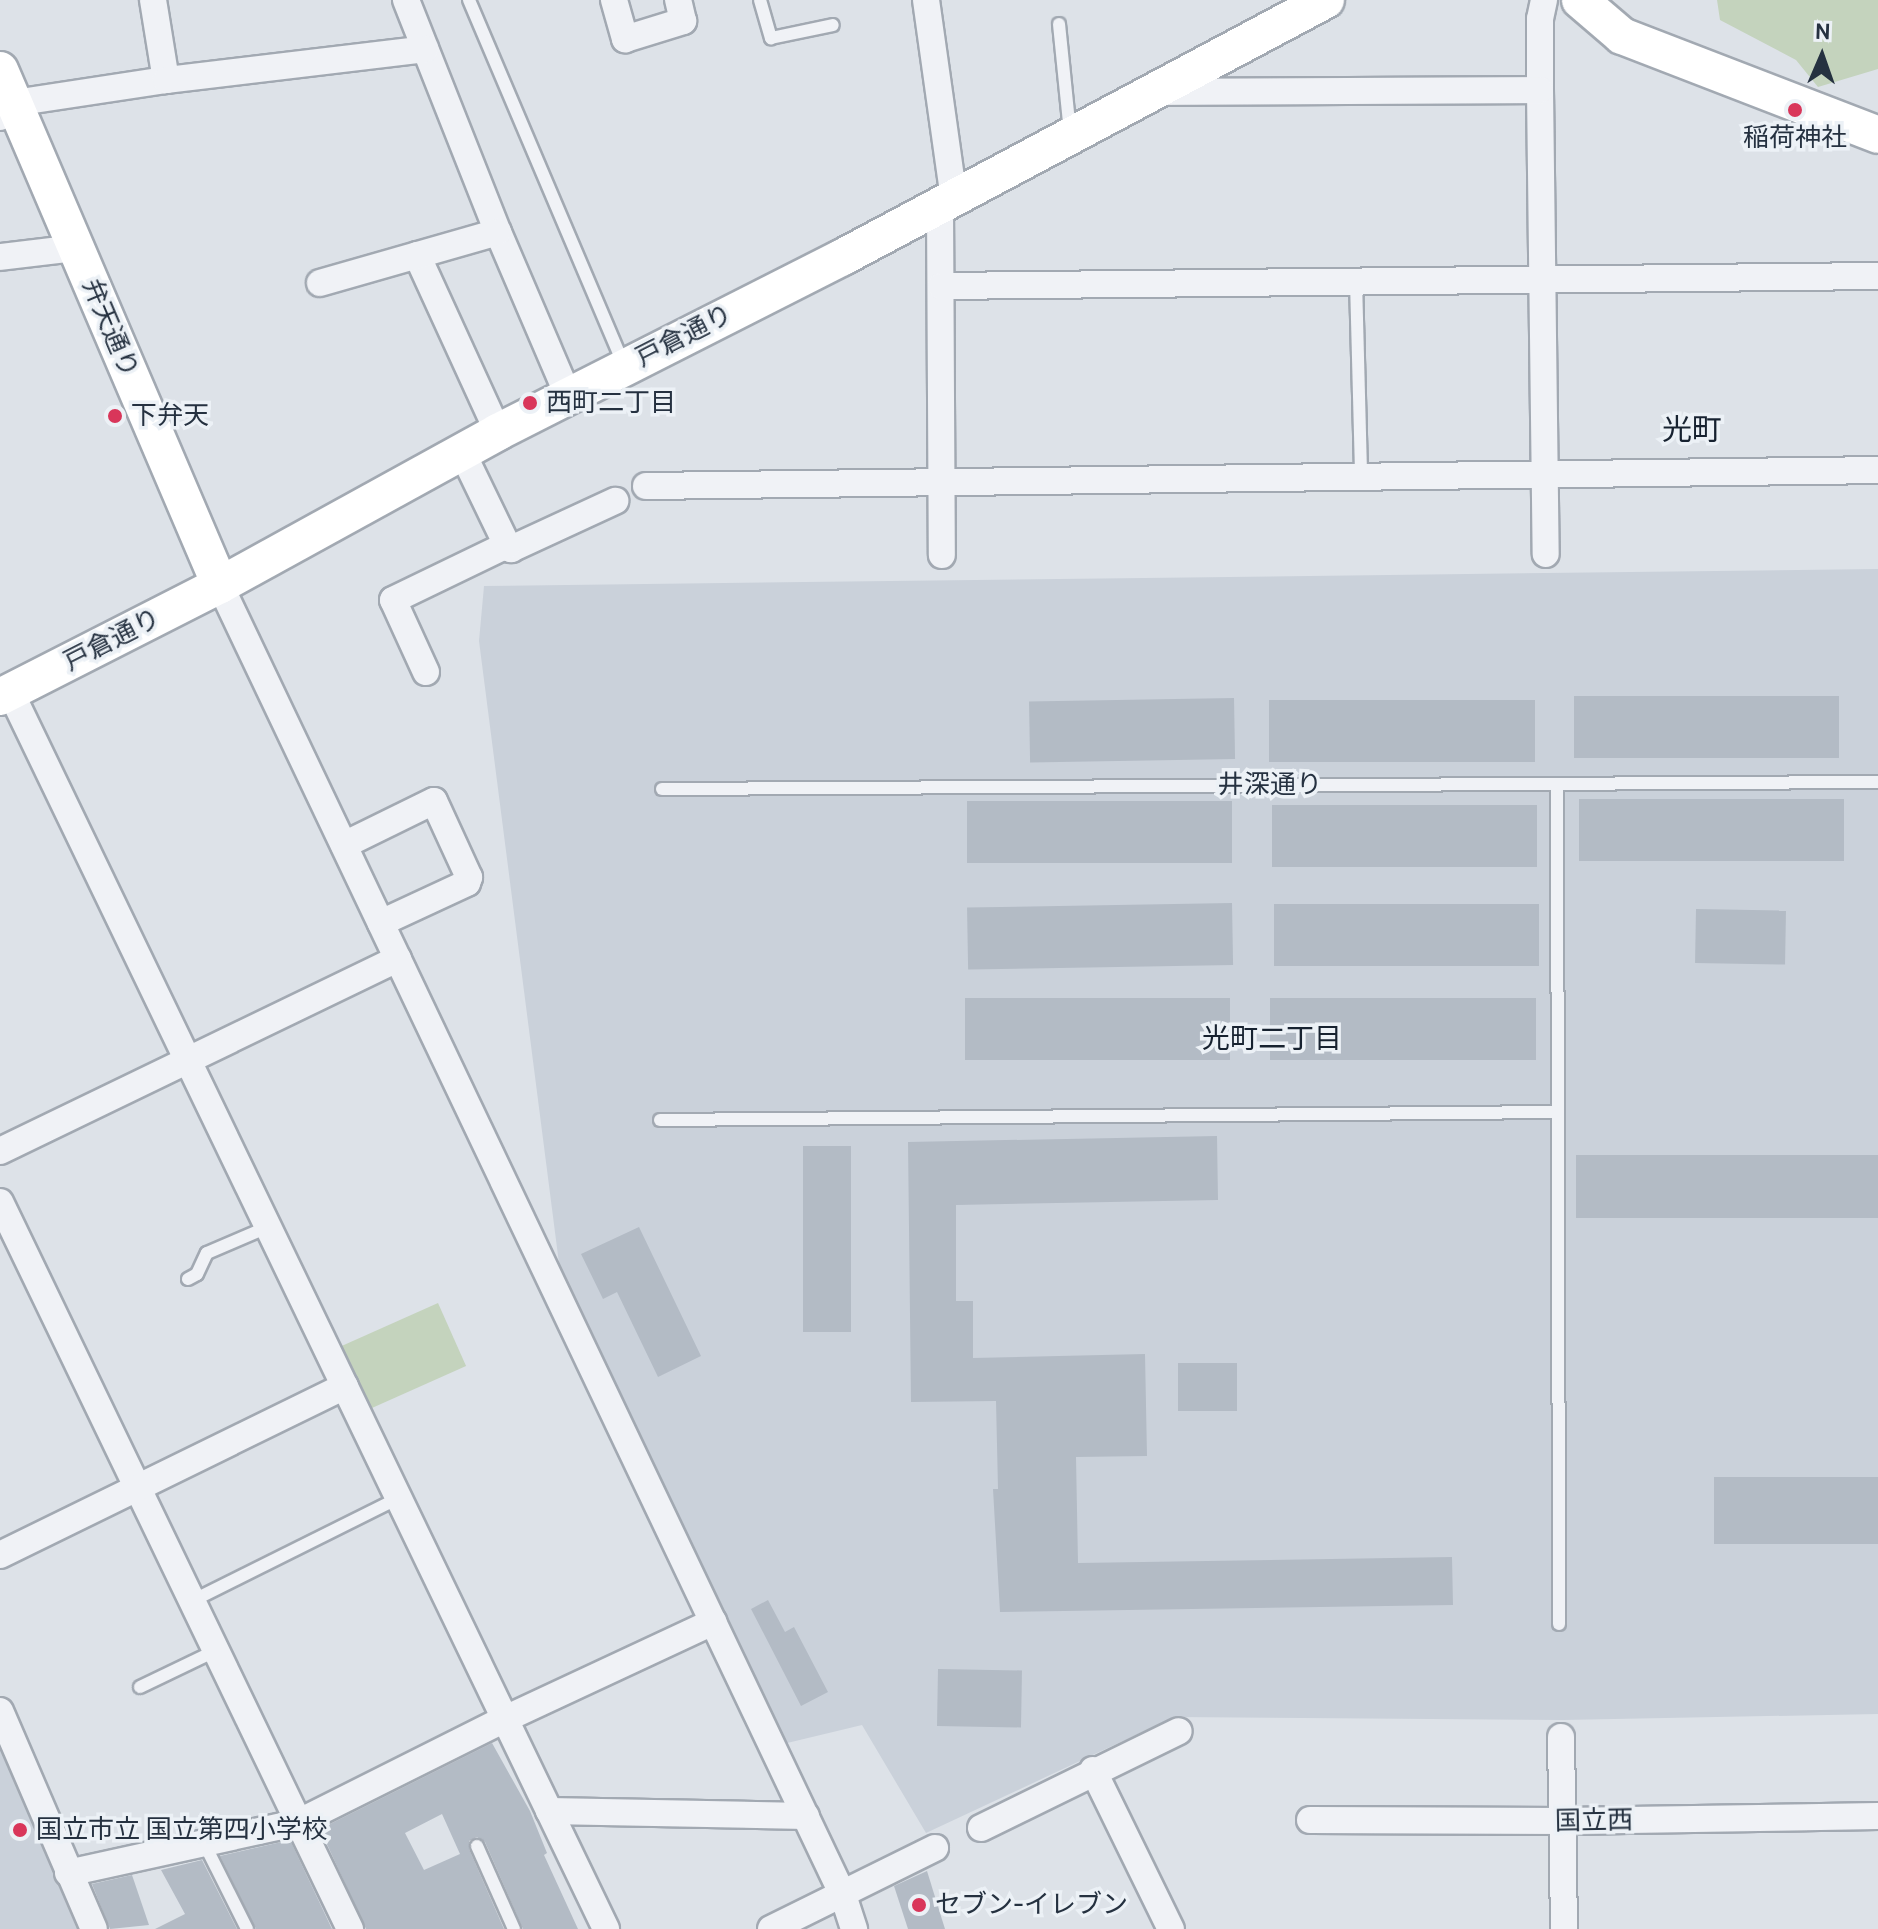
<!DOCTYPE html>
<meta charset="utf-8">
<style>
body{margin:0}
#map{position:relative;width:1878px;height:1929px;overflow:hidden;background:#dde2e8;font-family:Cabin,"Noto Sans JP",sans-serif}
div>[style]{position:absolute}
.built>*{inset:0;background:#cad1da}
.green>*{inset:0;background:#c4d3bd;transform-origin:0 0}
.building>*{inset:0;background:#b3bbc5;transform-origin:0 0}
.roads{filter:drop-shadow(2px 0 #a2a9b2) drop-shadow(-2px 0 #a2a9b2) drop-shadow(0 2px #a2a9b2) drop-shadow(0 -2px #a2a9b2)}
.lane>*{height:12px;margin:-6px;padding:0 6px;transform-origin:6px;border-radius:6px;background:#f0f2f6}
.street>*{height:26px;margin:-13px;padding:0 13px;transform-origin:13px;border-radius:13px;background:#f0f2f6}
.secondary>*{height:36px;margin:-18px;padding:0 18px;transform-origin:18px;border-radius:18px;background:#fff}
.dots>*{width:22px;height:22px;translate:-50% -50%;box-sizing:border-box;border:4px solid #ecf1f6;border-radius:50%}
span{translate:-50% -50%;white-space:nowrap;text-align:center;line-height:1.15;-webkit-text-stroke:7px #ecf1f6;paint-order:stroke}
.poi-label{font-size:26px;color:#253140}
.left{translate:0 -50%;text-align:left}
.street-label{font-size:26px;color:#253140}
.neighbourhood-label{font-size:28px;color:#172230}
.quarter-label{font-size:30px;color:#172230}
.north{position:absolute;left:1782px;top:16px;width:80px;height:80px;-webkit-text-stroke:6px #ecf1f6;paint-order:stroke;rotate:2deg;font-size:22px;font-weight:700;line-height:32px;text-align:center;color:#253140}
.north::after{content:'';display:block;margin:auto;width:28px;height:36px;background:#253140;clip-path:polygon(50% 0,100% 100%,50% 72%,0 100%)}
</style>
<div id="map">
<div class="built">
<div style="clip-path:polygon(1878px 569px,1878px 1714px,1563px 1720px,1174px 1717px,926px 1833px,862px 1725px,783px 1744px,560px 1271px,479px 641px,484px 586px)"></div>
<div style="clip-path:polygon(0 1732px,81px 1929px,0 1929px)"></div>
</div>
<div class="green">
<div style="clip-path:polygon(1717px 0,1878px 0,1878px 69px,1818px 87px,1796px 60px,1720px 20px)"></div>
<div style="left:438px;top:1303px;width:69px;height:111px;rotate:66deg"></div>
</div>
<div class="building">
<div style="left:1839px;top:696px;width:62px;height:265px;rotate:90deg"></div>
<div style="left:1234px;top:698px;width:61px;height:205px;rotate:89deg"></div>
<div style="left:1535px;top:700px;width:62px;height:266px;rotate:90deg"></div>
<div style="left:1844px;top:799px;width:62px;height:265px;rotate:90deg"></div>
<div style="left:967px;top:801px;width:265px;height:62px"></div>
<div style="left:1272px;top:805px;width:265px;height:62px"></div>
<div style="left:1232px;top:903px;width:62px;height:265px;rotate:89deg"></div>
<div style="left:1274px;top:904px;width:265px;height:62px"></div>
<div style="left:1696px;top:909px;width:90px;height:54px;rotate:1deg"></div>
<div style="left:965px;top:998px;width:265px;height:62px"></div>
<div style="left:1270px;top:998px;width:266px;height:62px"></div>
<div style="clip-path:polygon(1217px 1136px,1218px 1200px,956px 1205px,956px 1301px,973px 1301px,973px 1358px,1145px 1354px,1147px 1456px,1076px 1457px,1078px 1563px,1452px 1557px,1453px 1605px,1000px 1612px,993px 1489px,998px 1489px,996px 1401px,911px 1402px,908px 1142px)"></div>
<div style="left:803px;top:1146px;width:48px;height:186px"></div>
<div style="left:1878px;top:1155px;width:63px;height:302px;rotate:90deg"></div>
<div style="clip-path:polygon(639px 1227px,701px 1356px,658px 1377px,617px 1292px,603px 1299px,581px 1254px)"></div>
<div style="left:1178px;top:1363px;width:59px;height:48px"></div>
<div style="left:1878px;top:1477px;width:67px;height:164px;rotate:90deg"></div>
<div style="clip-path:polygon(768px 1600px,785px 1632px,794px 1627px,828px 1692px,801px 1706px,751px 1609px)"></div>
<div style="left:938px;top:1669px;width:84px;height:57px;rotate:1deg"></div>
<div style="clip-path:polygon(evenodd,492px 1743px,530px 1811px,547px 1853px,544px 1855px,578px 1929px,523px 1929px,485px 1842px,477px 1837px,469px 1841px,469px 1849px,504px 1929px,366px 1929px,320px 1829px,492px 1743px,442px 1814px,460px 1854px,424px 1870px,405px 1833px,442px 1814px)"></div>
<div style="clip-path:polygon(290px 1840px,332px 1929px,256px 1929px,220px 1856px)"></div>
<div style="clip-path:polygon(202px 1860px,237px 1929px,155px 1929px,185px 1914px,161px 1870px)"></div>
<div style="clip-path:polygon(927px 1871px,945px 1929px,908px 1929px,894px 1886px)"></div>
<div style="clip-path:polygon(132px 1875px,149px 1925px,110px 1929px,92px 1884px)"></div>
</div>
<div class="roads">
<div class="lane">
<div style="left:469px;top:0;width:397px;rotate:67deg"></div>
<div style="left:760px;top:0;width:40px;rotate:74deg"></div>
<div style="left:771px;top:38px;width:63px;rotate:-11.8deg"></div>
<div style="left:1059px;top:24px;width:109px;rotate:84.2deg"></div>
<div style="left:1356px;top:281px;width:195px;rotate:88.5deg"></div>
<div style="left:1557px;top:784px;width:840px;rotate:89.86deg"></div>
<div style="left:662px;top:789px;width:1216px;rotate:-0.33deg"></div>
<div style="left:660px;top:1120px;width:898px;rotate:-0.51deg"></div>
<div style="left:188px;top:1279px;width:10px;rotate:-29deg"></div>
<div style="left:197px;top:1274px;width:23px;rotate:-65deg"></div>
<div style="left:207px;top:1253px;width:66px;rotate:-23.1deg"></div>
<div style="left:192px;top:1601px;width:231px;rotate:-26.5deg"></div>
<div style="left:140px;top:1687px;width:85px;rotate:-25.7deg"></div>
<div style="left:205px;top:1845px;width:94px;rotate:63.4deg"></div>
<div style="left:477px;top:1846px;width:91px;rotate:66deg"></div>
</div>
<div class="street">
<div style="left:153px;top:0;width:81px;rotate:80.8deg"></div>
<div style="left:406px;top:0;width:250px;rotate:68.4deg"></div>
<div style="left:498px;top:232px;width:177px;rotate:66.8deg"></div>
<div style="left:614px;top:0;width:41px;rotate:74.2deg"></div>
<div style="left:625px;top:39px;width:61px;rotate:-17.2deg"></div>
<div style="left:683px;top:21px;width:22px;rotate:-103deg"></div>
<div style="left:926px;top:0;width:201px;rotate:82deg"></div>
<div style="left:1544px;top:0;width:19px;rotate:102deg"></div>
<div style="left:1540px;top:19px;width:71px;rotate:90deg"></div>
<div style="left:1540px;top:90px;width:464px;rotate:89.3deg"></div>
<div style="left:1155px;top:92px;width:385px;rotate:-0.3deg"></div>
<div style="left:0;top:117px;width:20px;rotate:-45deg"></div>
<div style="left:14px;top:103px;width:154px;rotate:-8.6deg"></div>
<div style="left:166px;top:80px;width:261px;rotate:-6.8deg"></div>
<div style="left:940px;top:206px;width:349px;rotate:89.7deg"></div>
<div style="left:417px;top:255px;width:195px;rotate:65.4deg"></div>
<div style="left:0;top:257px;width:77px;rotate:-6.8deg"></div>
<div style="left:320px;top:283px;width:185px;rotate:-16deg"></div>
<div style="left:941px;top:286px;width:937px;rotate:-0.61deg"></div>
<div style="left:646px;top:486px;width:1232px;rotate:-0.74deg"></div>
<div style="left:507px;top:545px;width:6px;rotate:45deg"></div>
<div style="left:511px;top:549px;width:115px;rotate:-24.8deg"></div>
<div style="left:220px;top:585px;width:1451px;rotate:64.57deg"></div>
<div style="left:843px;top:1895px;width:36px;rotate:72deg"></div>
<div style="left:426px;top:672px;width:79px;rotate:-114.6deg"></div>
<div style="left:393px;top:600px;width:127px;rotate:-25.8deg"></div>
<div style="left:507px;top:545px;width:103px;rotate:-115.8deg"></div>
<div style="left:10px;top:691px;width:1374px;rotate:64.29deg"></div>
<div style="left:344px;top:845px;width:100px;rotate:-26.1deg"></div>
<div style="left:434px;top:801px;width:84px;rotate:65.3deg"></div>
<div style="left:469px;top:877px;width:6px;rotate:108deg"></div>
<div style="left:467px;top:883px;width:95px;rotate:155.1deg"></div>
<div style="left:0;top:1151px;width:442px;rotate:-25.8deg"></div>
<div style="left:0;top:1202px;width:807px;rotate:64.29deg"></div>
<div style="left:0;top:1555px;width:384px;rotate:-26.1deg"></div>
<div style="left:0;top:1711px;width:237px;rotate:66.7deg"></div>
<div style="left:1561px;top:1737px;width:192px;rotate:89.1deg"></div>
<div style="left:1093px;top:1770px;width:177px;rotate:63.9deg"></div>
<div style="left:549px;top:1811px;width:257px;rotate:1.1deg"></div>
<div style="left:1310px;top:1820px;width:253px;rotate:0.2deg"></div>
<div style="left:1563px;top:1821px;width:315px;rotate:-0.9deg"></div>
<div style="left:981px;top:1828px;width:220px;rotate:-26.1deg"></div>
<div style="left:68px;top:1873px;width:237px;rotate:-12.4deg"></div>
<div style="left:299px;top:1822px;width:230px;rotate:-26.6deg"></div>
<div style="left:505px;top:1719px;width:230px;rotate:-25deg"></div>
<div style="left:771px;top:1929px;width:183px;rotate:-26.3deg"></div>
</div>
<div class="secondary">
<div style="left:1580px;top:0;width:55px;rotate:40.6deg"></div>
<div style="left:1622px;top:36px;width:274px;rotate:21.1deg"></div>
<div style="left:0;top:70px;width:560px;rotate:66.87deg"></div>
<div style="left:0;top:697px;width:247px;rotate:-27deg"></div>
<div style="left:220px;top:585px;width:317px;rotate:-28.8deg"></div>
<div style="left:498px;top:432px;width:387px;rotate:-26.9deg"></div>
<div style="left:843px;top:257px;width:547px;rotate:-28.02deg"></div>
</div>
</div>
<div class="dots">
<div style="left:1795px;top:110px;background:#d9365a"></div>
<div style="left:530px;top:403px;background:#d9365a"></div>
<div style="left:115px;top:416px;background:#d9365a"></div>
<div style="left:20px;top:1830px;background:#d9365a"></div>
<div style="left:919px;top:1905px;background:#d9365a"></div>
</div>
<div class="poi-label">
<span style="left:1795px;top:138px">稲荷神社</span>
<span class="left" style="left:546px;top:403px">西町二丁目</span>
<span class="left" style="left:131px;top:416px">下弁天</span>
<span class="left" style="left:36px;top:1830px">国立市立 国立第四小学校</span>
<span class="left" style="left:935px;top:1905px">セブン-イレブン</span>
</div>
<div class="street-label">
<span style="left:110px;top:328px;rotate:67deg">弁天通り</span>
<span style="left:684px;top:336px;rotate:-27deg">戸倉通り</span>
<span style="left:112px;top:640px;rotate:-27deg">戸倉通り</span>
<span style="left:1270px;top:785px">井深通り</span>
<span style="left:1594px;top:1821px;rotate:-1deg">国立西</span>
</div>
<div class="neighbourhood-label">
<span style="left:1272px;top:1038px">光町二丁目</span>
</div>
<div class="quarter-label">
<span style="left:1692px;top:430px">光町</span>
</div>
<div class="north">N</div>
</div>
